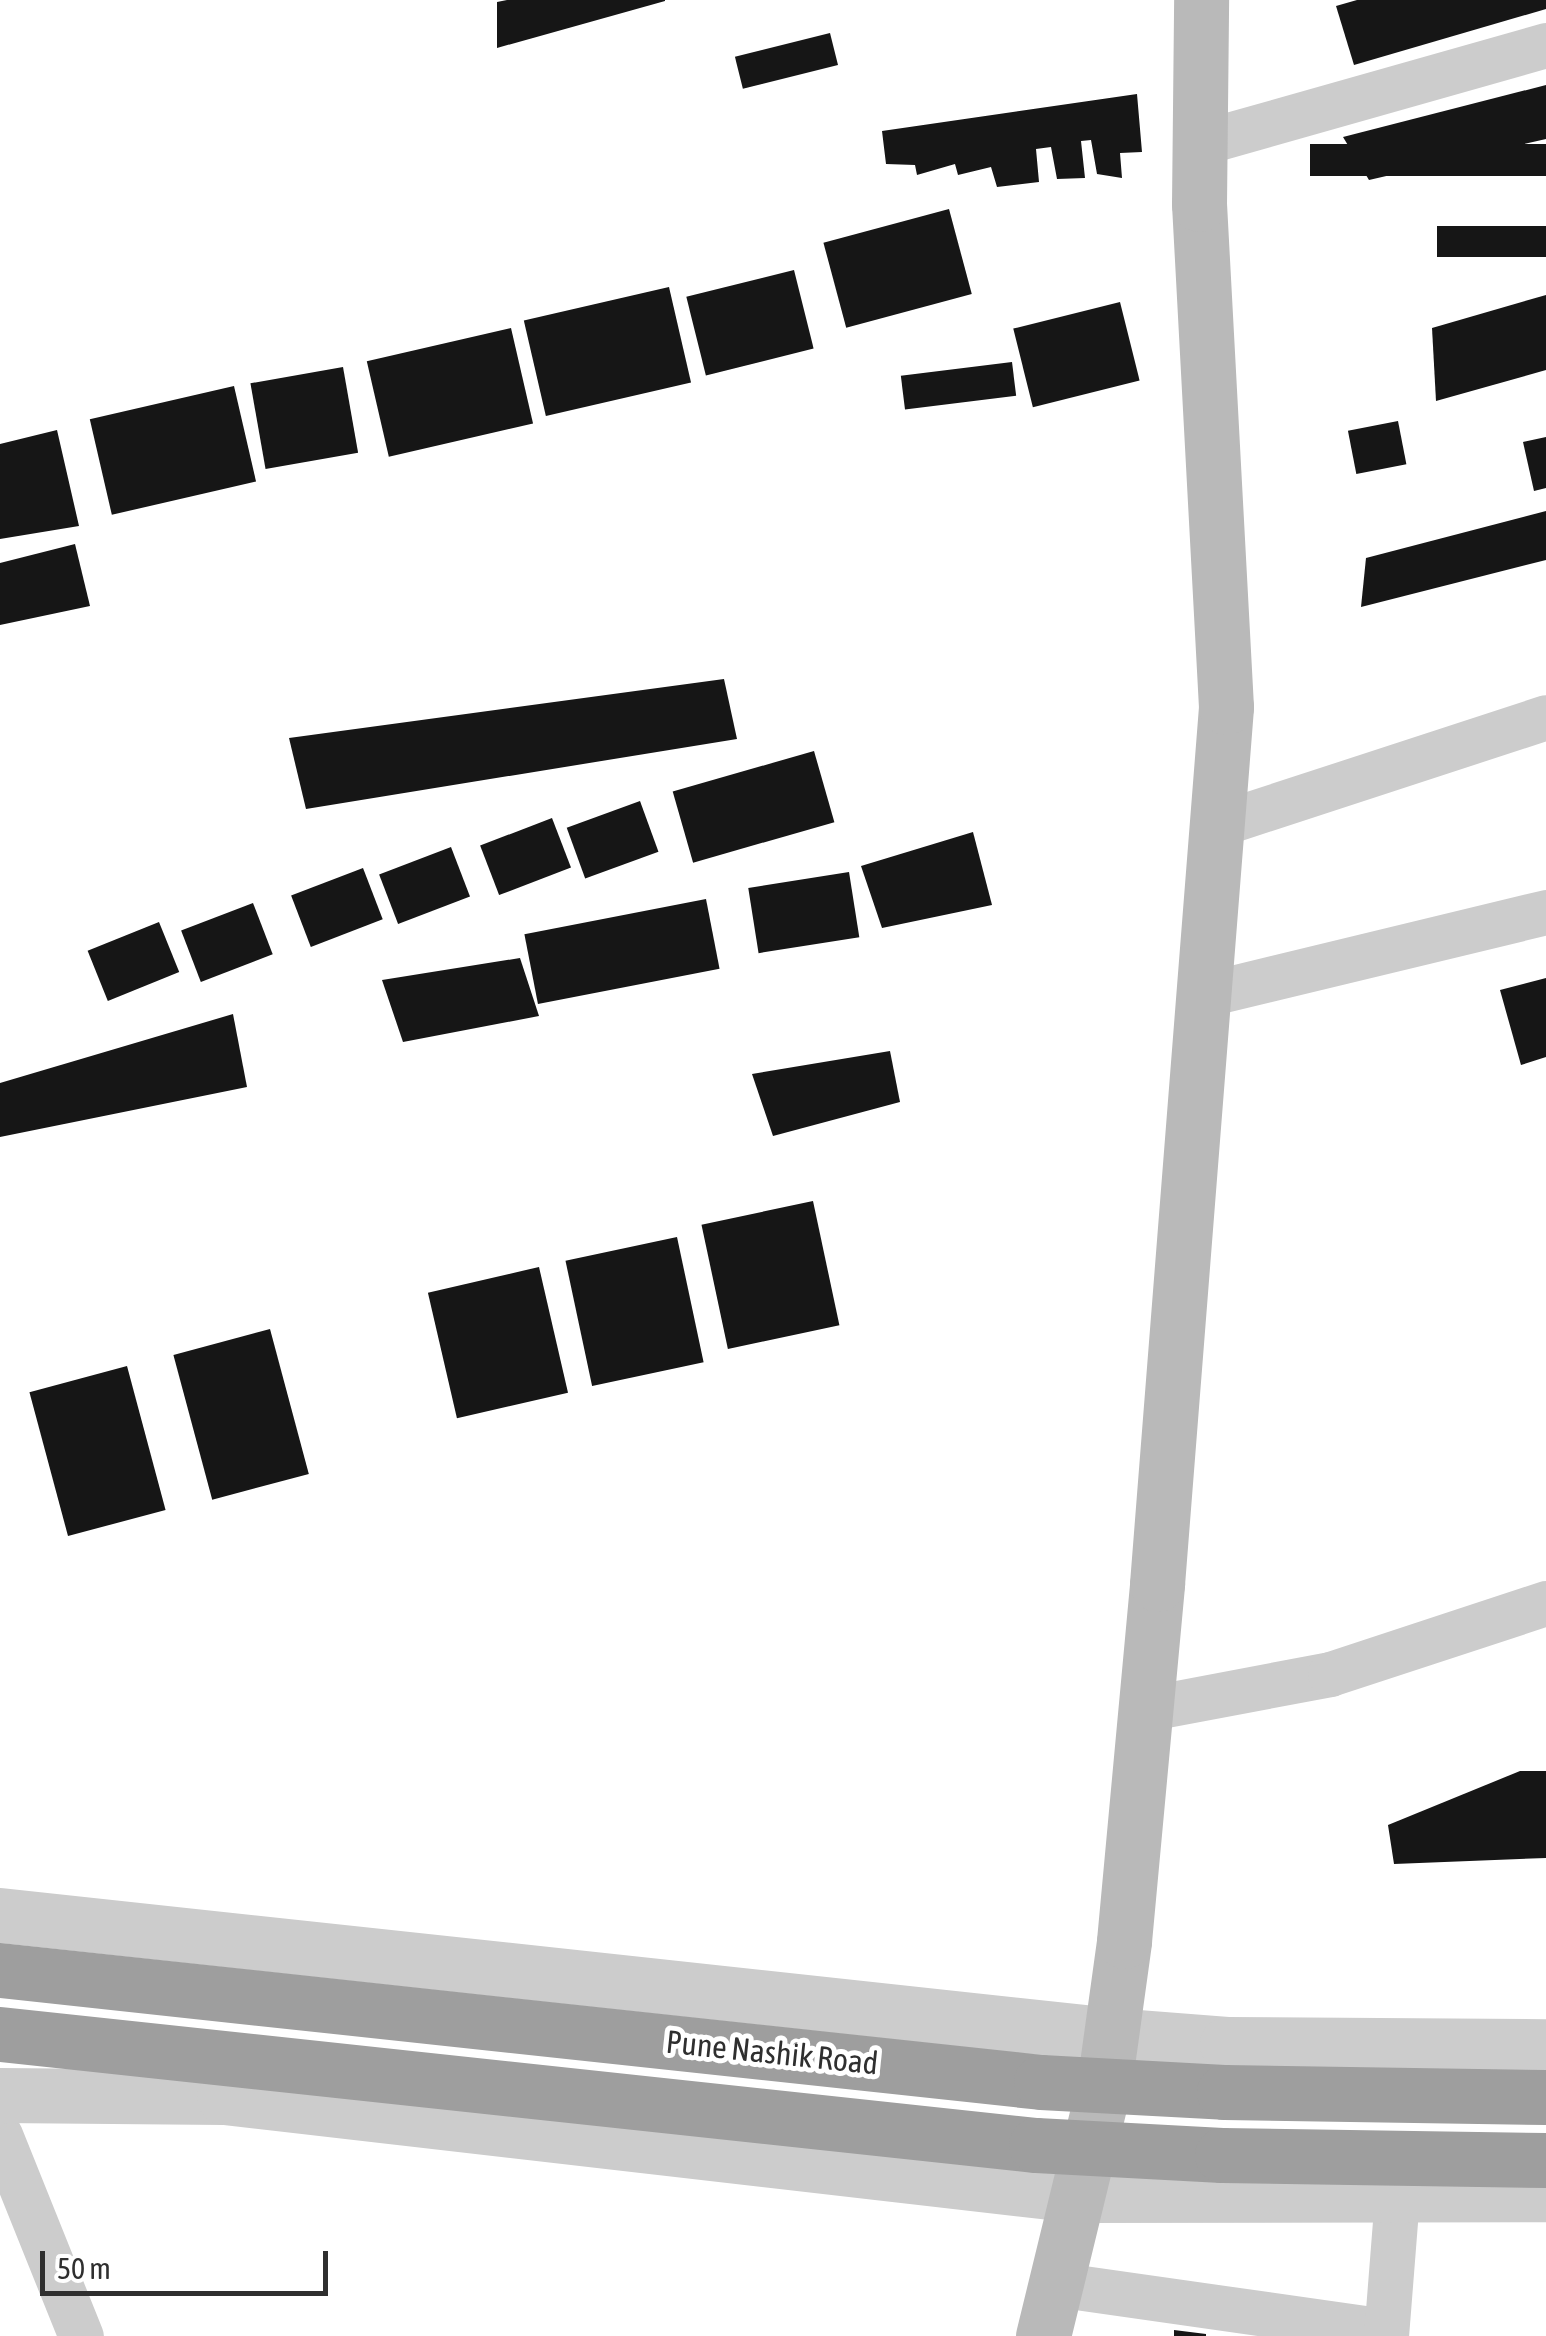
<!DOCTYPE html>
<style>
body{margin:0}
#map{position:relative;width:1546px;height:2336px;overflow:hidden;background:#fff;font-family:"Asap Condensed",sans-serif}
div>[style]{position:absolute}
.building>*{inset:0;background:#161616;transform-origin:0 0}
.minor>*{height:45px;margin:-22.5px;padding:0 22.5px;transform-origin:22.5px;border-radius:22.5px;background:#ccc}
.tertiary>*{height:55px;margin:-27.5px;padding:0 27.5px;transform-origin:27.5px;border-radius:27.5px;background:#ccc}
.secondary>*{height:55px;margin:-27.5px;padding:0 27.5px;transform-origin:27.5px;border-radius:27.5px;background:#b9b9b9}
.trunk>*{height:55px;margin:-27.5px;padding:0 27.5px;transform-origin:27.5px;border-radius:27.5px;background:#9e9e9e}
span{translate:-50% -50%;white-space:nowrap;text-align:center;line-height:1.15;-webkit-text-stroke:10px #fff;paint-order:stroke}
.street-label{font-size:32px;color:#2f2f2f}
.scale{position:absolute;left:40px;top:2251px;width:288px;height:45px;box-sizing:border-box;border:5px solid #2f2f2f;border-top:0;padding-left:12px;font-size:30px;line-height:35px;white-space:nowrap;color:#2f2f2f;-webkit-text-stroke:8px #fff;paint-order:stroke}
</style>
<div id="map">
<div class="building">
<div style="clip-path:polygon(507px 0,665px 0,665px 1px,497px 48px,497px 2px)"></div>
<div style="clip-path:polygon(1357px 0,1546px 0,1546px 9px,1354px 65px,1336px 6px)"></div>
<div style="left:830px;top:33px;width:33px;height:98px;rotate:76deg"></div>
<div style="clip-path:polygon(1546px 85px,1546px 139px,1369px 180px,1343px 137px)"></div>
<div style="clip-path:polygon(1137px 94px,1142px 152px,1120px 153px,1122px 178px,1097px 174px,1091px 140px,1081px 141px,1085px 178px,1057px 179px,1051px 147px,1036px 149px,1039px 182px,997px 187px,991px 167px,958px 175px,955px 164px,917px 175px,915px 165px,886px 164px,882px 131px)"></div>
<div style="left:1546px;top:144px;width:32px;height:236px;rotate:90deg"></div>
<div style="left:949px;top:209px;width:88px;height:130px;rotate:75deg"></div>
<div style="left:1546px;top:226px;width:31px;height:109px;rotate:90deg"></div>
<div style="left:794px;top:270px;width:81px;height:111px;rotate:76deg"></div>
<div style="left:669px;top:287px;width:98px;height:149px;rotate:77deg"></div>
<div style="clip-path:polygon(1546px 295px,1546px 370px,1436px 401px,1432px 328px)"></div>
<div style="left:1120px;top:302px;width:81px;height:110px;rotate:76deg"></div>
<div style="left:511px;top:328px;width:98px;height:148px;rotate:77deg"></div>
<div style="left:1012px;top:362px;width:34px;height:112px;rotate:83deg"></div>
<div style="left:343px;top:367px;width:87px;height:94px;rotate:80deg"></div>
<div style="left:234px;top:386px;width:98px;height:148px;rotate:77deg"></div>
<div style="left:1398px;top:421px;width:44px;height:51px;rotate:79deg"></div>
<div style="clip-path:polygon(57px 430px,79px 526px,0 539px,0 444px)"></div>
<div style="clip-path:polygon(1546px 437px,1546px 488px,1534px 491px,1523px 442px)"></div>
<div style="clip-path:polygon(1546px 511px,1546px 560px,1361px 607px,1366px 558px)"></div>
<div style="clip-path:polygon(75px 544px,90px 606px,0 625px,0 563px)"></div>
<div style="clip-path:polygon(724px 679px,737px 739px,306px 809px,289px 738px)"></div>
<div style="left:814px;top:751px;width:74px;height:147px;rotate:74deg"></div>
<div style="left:640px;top:801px;width:54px;height:78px;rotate:70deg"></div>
<div style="left:552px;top:818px;width:53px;height:77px;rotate:69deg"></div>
<div style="clip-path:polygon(973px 832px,992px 905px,882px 928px,861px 866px)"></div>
<div style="left:451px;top:847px;width:53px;height:77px;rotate:69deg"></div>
<div style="left:363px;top:868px;width:55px;height:77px;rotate:69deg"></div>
<div style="left:849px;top:872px;width:66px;height:102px;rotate:81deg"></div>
<div style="left:706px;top:899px;width:71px;height:185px;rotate:79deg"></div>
<div style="left:253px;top:903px;width:55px;height:77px;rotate:69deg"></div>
<div style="left:159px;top:922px;width:54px;height:77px;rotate:68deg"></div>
<div style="clip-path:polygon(520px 958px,539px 1016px,403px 1042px,382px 980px)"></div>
<div style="clip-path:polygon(1546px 978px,1546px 1057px,1521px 1065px,1500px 990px)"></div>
<div style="clip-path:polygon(233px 1014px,247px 1087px,0 1137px,0 1083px)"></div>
<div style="clip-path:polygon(890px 1051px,900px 1102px,773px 1136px,752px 1074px)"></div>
<div style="left:813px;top:1201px;width:127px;height:114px;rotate:78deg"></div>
<div style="left:677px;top:1237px;width:128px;height:114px;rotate:78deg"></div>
<div style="left:539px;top:1267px;width:129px;height:114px;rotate:77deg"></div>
<div style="left:270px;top:1329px;width:150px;height:100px;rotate:75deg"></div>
<div style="left:127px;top:1366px;width:149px;height:101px;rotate:75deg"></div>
<div style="clip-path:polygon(1520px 1771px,1546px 1771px,1546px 1858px,1394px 1864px,1388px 1825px)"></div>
<div style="clip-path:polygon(1174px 2330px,1206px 2334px,1206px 2336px,1174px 2336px)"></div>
</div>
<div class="minor">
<div style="left:1200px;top:143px;width:360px;rotate:-15.8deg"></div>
<div style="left:1216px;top:825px;width:347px;rotate:-18.1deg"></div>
<div style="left:1203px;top:995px;width:353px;rotate:-13.6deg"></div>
<div style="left:1145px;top:1709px;width:188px;rotate:-10.7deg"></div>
<div style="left:1330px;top:1674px;width:227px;rotate:-18.2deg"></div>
<div style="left:0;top:2135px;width:217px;rotate:68.1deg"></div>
<div style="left:1055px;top:2284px;width:334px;rotate:8.1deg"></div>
<div style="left:1386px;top:2336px;width:140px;rotate:-85.5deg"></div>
</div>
<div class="tertiary">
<div style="left:0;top:1915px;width:1117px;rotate:6.16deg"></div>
<div style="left:1111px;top:2035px;width:116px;rotate:4.4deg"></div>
<div style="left:1227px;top:2044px;width:319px;rotate:0.4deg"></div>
<div style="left:0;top:2095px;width:224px;rotate:0.5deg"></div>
<div style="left:224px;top:2097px;width:858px;rotate:6.56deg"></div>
<div style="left:1076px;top:2195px;width:470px;rotate:-0.1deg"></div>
</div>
<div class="secondary">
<div style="left:1043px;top:2336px;width:257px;rotate:-76.3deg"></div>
<div style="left:1104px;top:2086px;width:146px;rotate:-82.1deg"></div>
<div style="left:1124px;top:1941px;width:359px;rotate:-84.7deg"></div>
<div style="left:1157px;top:1584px;width:880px;rotate:-85.5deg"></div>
<div style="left:1226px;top:707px;width:504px;rotate:-93.07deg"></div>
<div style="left:1199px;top:204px;width:204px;rotate:-89.4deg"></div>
</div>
<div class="trunk">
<div style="left:0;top:1970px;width:1047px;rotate:6.14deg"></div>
<div style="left:1041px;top:2082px;width:183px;rotate:3.1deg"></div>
<div style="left:1224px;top:2092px;width:322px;rotate:0.9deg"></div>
<div style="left:0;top:2034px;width:1042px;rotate:6.12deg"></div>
<div style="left:1036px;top:2145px;width:186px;rotate:3.1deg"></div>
<div style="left:1222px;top:2155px;width:324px;rotate:0.9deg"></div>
</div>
<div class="street-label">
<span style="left:772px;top:2053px;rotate:6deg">Pune Nashik Road</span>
</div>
<div class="scale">50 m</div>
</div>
